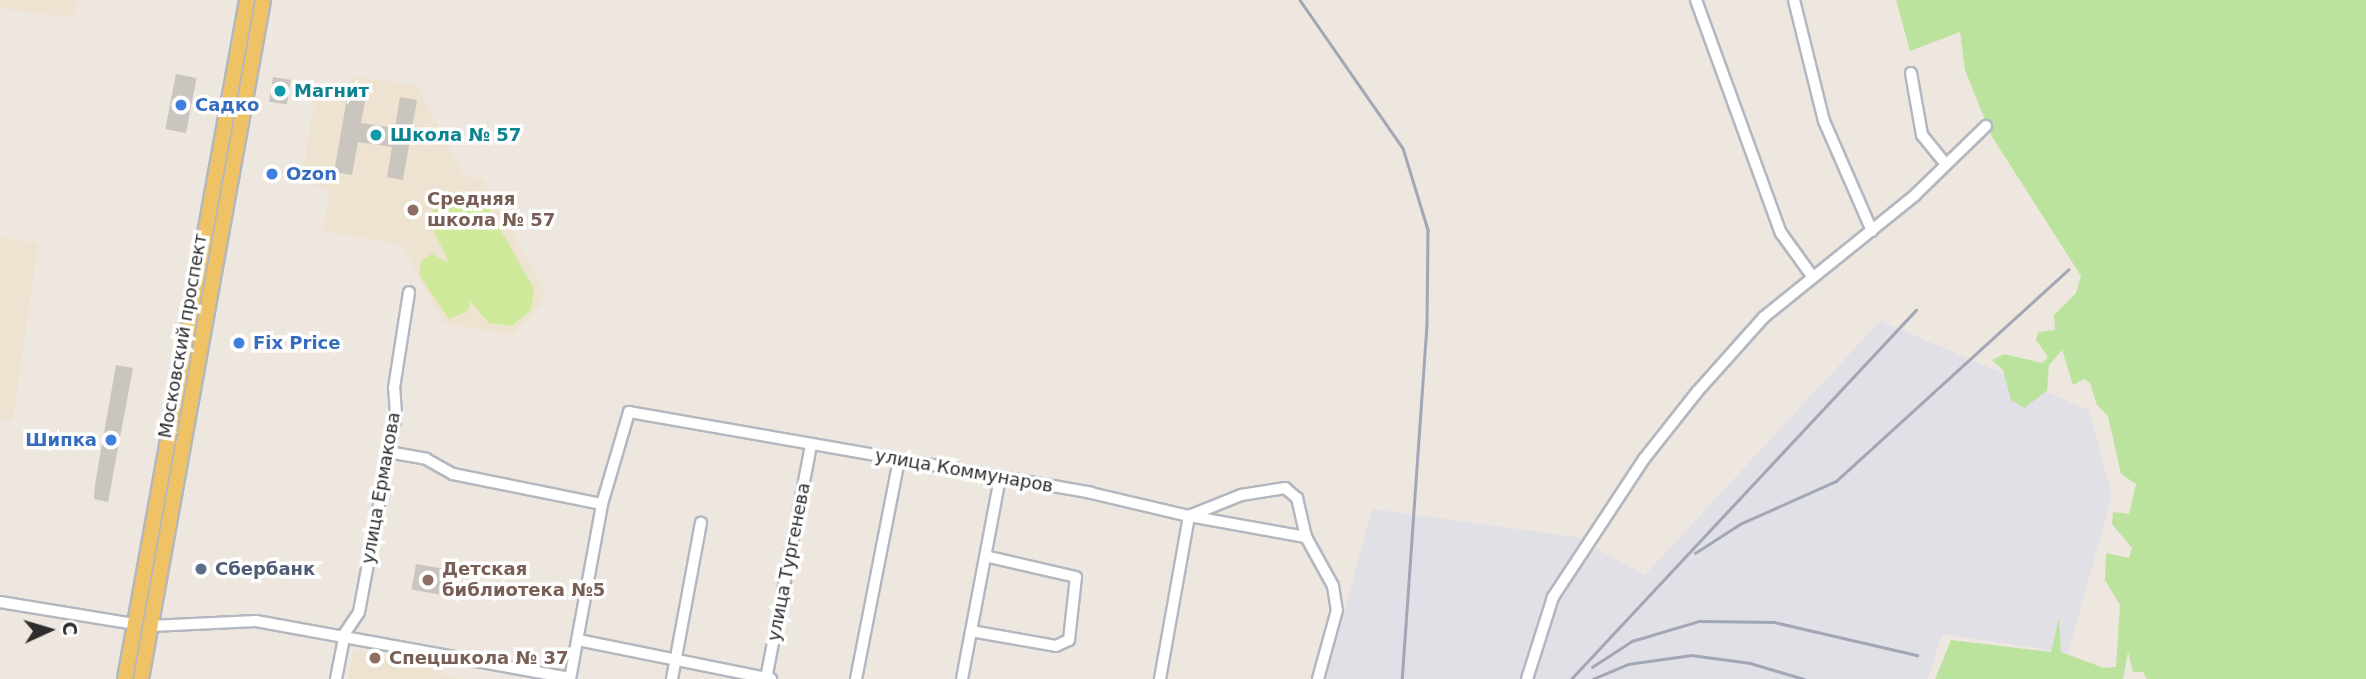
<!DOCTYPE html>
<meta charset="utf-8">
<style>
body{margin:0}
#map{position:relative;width:2366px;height:679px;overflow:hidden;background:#eee7e0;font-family:"DejaVu Sans",sans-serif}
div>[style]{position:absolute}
.industrial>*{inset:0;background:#e1e0e7}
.education>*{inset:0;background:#eee2d0}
.green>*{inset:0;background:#bbe39e}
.pitch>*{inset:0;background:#cee99a}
.building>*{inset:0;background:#cac5be;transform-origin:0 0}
.roads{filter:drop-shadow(2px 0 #b3b7c0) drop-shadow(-2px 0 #b3b7c0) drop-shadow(0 2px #b3b7c0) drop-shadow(0 -2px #b3b7c0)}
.minor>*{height:10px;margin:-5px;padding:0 5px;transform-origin:5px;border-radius:5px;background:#fff}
.major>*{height:14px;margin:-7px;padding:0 7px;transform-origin:7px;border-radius:7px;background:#eec265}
.rail>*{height:2.5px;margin:-1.25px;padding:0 1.25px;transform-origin:1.25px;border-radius:1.25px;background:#a2a7b6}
.dots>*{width:19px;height:19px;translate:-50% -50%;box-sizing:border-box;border:4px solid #fff;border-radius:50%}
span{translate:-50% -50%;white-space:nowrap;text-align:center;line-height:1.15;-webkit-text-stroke:7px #fff;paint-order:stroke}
.culture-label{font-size:18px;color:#0d838f;font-weight:700}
.left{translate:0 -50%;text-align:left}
.shop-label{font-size:18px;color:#366cbe;font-weight:700}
.right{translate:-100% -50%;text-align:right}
.education-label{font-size:18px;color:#785e54;font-weight:700}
.street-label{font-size:18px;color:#2d2d2d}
.service-label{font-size:18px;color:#4e5e75;font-weight:700}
.north{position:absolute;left:14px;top:595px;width:70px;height:70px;-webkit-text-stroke:5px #fff;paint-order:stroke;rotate:86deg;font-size:19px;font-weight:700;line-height:28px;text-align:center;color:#2d2d2d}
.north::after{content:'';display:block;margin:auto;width:24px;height:32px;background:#2d2d2d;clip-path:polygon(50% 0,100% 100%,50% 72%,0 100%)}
</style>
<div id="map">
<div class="industrial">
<div style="clip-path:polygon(1880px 321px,2089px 410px,2112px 496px,2068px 653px,1942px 634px,1928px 679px,1326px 679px,1372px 509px,1576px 537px,1645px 575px)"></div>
</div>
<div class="education">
<div style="clip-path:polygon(0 0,77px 0,74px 18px,0 8px)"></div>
<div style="clip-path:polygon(355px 77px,417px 85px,463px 175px,483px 179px,545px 292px,541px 306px,511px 335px,444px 323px,402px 245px,323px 231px,330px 189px,301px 183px,314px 103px)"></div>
<div style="clip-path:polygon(0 237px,38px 243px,13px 421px,0 419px)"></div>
<div style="clip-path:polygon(354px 649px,443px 668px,442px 675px,461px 679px,348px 679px)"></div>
</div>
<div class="green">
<div style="clip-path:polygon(1896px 0,2366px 0,2366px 679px,2147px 679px,2143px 672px,2133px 672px,2128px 652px,2123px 679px,1935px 679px,1951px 640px,2051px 652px,2059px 618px,2061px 652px,2104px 668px,2116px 667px,2120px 605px,2105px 580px,2106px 553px,2129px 558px,2132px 548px,2112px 524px,2113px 512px,2129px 514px,2136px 484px,2121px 474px,2108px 416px,2097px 405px,2090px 383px,2084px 379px,2073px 385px,2062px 350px,2049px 365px,2047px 391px,2024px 408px,2011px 400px,2003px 370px,1992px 360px,2004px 354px,2042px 363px,2048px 357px,2036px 340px,2038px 332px,2055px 330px,2054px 315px,2076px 293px,2081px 276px,1991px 135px,1965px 70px,1960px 32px,1910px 51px)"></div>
</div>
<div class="pitch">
<div style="clip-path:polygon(467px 192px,485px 202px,534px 289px,531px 310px,512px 326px,489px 323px,470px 301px,468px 311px,449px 319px,419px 275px,422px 260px,432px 254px,449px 263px,427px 216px,449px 196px)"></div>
</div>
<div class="building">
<div style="left:176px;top:74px;width:21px;height:56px;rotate:11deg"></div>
<div style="left:273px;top:77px;width:18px;height:25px;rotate:9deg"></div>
<div style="clip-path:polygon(349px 87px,367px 90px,361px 123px,395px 128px,400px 97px,417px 100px,403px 180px,387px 177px,392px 147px,358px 142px,352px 175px,334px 172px)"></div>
<div style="clip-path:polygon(116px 365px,133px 368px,108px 502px,94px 499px,95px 484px)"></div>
<div style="left:416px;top:564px;width:28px;height:26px;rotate:10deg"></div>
</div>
<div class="roads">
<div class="minor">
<div style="left:1696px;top:0;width:248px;rotate:70deg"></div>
<div style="left:1781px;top:233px;width:53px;rotate:54.2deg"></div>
<div style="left:1794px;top:0;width:125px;rotate:76.1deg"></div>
<div style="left:1824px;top:121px;width:120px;rotate:66.4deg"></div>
<div style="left:1911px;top:73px;width:63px;rotate:79.9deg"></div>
<div style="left:1922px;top:135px;width:35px;rotate:51deg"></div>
<div style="left:388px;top:452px;width:39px;rotate:10deg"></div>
<div style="left:426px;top:459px;width:31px;rotate:29deg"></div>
<div style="left:453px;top:474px;width:152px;rotate:11.4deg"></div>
<div style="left:0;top:602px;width:137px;rotate:9.3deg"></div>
<div style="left:151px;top:626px;width:105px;rotate:-2.7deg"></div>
<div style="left:256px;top:621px;width:319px;rotate:10.3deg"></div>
<div style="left:971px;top:631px;width:86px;rotate:10deg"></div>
<div style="left:1056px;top:646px;width:14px;rotate:-25deg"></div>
<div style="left:1069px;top:640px;width:63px;rotate:-83.7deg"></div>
<div style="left:1076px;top:577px;width:93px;rotate:-167deg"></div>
<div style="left:578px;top:640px;width:197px;rotate:11.4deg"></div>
<div style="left:336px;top:679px;width:47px;rotate:-78.9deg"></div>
<div style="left:345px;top:633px;width:25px;rotate:-56deg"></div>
<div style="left:359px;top:612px;width:201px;rotate:-79.4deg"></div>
<div style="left:396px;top:414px;width:26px;rotate:-94deg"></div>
<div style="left:394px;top:388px;width:97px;rotate:-81.1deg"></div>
<div style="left:570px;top:679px;width:178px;rotate:-79.6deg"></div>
<div style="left:602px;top:504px;width:96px;rotate:-73.6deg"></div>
<div style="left:629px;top:412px;width:469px;rotate:9.9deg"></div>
<div style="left:1091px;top:493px;width:101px;rotate:13.2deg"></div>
<div style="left:1189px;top:516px;width:56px;rotate:-22deg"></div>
<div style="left:1241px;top:495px;width:45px;rotate:-9deg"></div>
<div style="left:1285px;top:488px;width:16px;rotate:40deg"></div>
<div style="left:1297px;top:498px;width:40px;rotate:77deg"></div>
<div style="left:1306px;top:537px;width:56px;rotate:61.1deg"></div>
<div style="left:1333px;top:586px;width:24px;rotate:81deg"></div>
<div style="left:1337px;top:610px;width:72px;rotate:105.4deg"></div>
<div style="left:672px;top:679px;width:159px;rotate:-79.5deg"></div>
<div style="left:766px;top:679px;width:238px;rotate:-79.1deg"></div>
<div style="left:856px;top:679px;width:224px;rotate:-78.9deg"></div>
<div style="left:962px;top:679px;width:206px;rotate:-79.3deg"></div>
<div style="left:1160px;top:679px;width:166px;rotate:-79.9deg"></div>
<div style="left:1189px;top:516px;width:119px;rotate:10.2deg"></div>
<div style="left:1527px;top:679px;width:86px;rotate:-72.4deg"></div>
<div style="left:1553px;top:597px;width:165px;rotate:-56.6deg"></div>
<div style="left:1644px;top:459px;width:85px;rotate:-51.7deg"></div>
<div style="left:1697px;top:392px;width:101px;rotate:-48.2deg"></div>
<div style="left:1764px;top:317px;width:194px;rotate:-38.9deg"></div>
<div style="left:1915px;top:195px;width:99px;rotate:-44.2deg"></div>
</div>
<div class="major">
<div style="left:125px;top:679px;width:690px;rotate:-79.81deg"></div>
<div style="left:141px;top:679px;width:690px;rotate:-79.81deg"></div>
</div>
</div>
<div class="rail">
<div style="left:1300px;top:0;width:180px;rotate:55.2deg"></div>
<div style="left:1403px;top:148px;width:86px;rotate:73deg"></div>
<div style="left:1428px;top:230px;width:95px;rotate:90.6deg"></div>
<div style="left:1427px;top:325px;width:355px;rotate:94deg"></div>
<div style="left:1695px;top:553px;width:54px;rotate:-32.8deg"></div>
<div style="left:1740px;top:524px;width:105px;rotate:-24.1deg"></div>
<div style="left:1836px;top:481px;width:314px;rotate:-42.3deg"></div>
<div style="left:1592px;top:667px;width:48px;rotate:-33deg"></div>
<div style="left:1632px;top:641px;width:70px;rotate:-16.6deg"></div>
<div style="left:1699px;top:621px;width:75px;rotate:0.8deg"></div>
<div style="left:1774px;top:622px;width:147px;rotate:13deg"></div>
<div style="left:1571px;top:679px;width:505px;rotate:-46.93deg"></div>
<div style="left:1593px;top:679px;width:38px;rotate:-23deg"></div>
<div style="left:1628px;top:664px;width:64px;rotate:-8.1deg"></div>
<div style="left:1691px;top:655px;width:60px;rotate:7.7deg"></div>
<div style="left:1750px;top:663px;width:56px;rotate:16.5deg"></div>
</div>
<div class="dots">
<div style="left:280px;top:91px;background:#0f9aa8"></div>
<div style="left:181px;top:105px;background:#3f7fe0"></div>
<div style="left:376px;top:135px;background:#0f9aa8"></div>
<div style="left:272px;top:174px;background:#3f7fe0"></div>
<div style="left:413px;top:210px;background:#8d6e63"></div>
<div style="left:239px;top:343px;background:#3f7fe0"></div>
<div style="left:111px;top:440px;background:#3f7fe0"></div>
<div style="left:201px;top:569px;background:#5c6f8a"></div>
<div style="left:428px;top:580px;background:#8d6e63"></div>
<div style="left:375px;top:658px;background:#8d6e63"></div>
</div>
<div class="culture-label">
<span class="left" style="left:294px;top:91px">Магнит</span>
<span class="left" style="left:390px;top:135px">Школа № 57</span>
</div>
<div class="shop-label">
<span class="left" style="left:195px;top:105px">Садко</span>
<span class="left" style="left:286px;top:174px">Ozon</span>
<span class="left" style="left:253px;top:343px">Fix Price</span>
<span class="right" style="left:97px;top:440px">Шипка</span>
</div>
<div class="education-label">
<span class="left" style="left:427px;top:210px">Средняя<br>школа № 57</span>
<span class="left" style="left:442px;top:580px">Детская<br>библиотека №5</span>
<span class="left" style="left:389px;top:658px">Спецшкола № 37</span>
</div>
<div class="street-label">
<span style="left:183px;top:336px;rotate:-80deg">Московский проспект</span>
<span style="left:964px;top:471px;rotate:10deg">улица Коммунаров</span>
<span style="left:381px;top:488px;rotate:-80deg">улица Ермакова</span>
<span style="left:789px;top:562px;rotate:-79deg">улица Тургенева</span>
</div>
<div class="service-label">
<span class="left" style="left:215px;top:569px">Сбербанк</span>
</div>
<div class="north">С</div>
</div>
